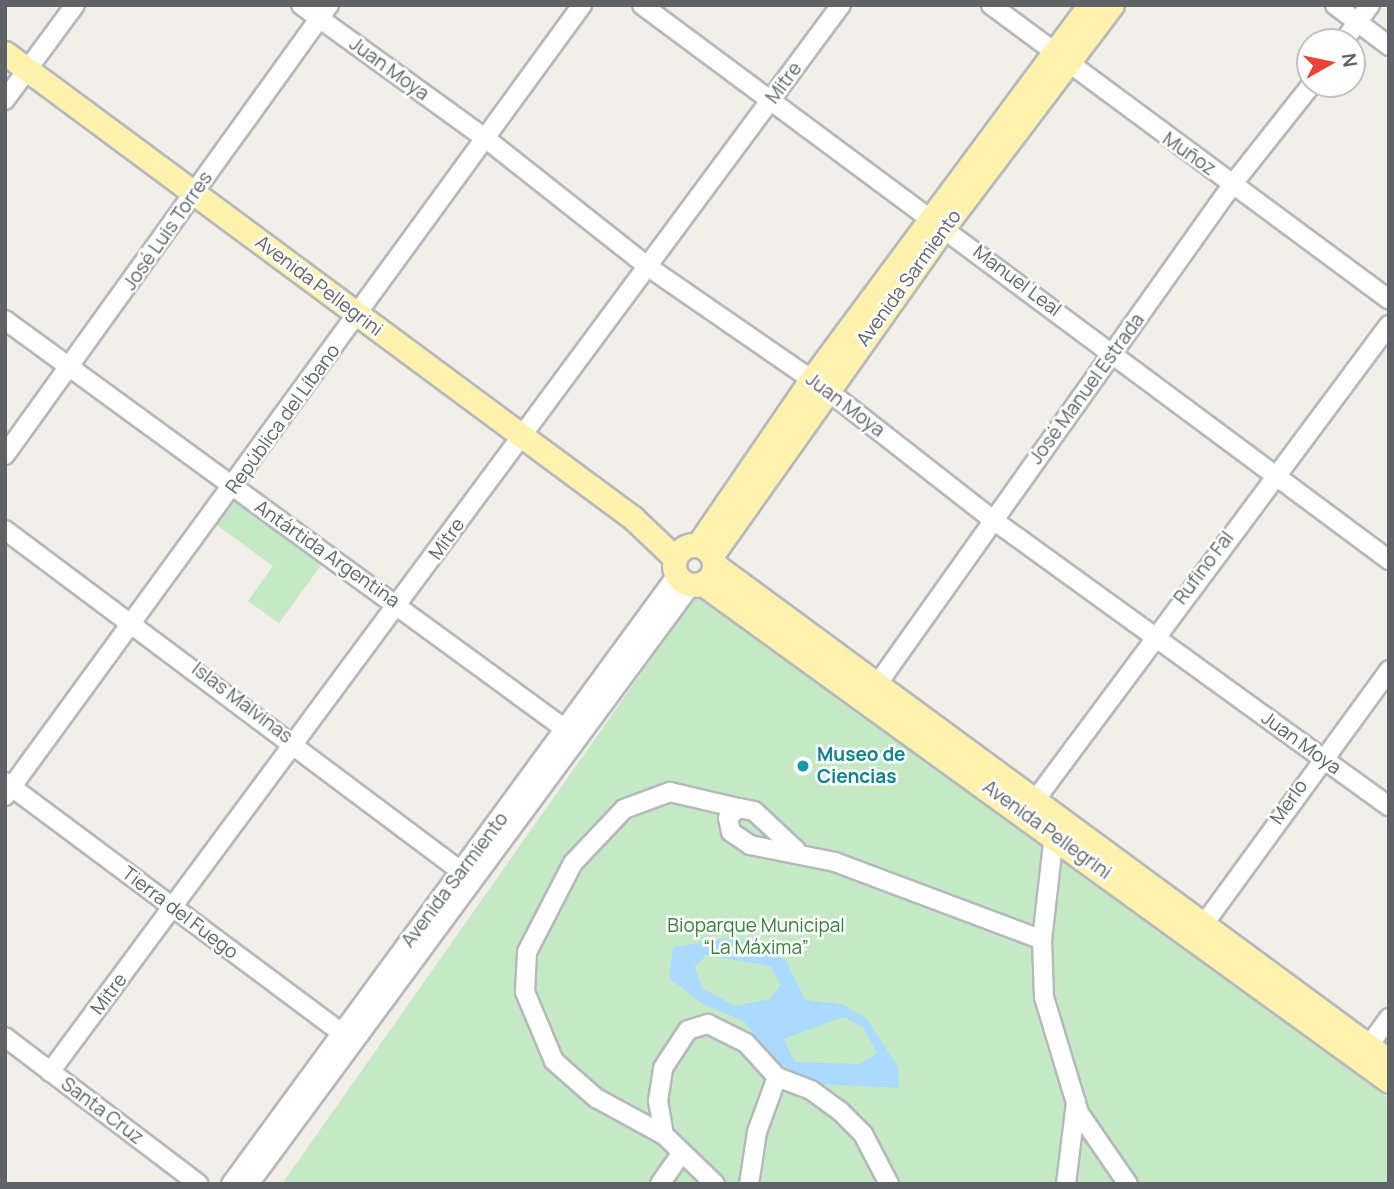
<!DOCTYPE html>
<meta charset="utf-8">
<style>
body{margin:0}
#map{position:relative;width:1394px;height:1189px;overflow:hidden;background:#f1efe8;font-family:Manrope,sans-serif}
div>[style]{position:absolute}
.green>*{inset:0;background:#c5e8c5}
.water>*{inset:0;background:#aadaff}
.roads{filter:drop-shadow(2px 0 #b5b8bc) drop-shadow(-2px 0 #b5b8bc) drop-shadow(0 2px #b5b8bc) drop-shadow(0 -2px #b5b8bc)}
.minor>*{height:18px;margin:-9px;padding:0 9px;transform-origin:9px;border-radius:9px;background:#fff}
.major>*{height:23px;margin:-11.5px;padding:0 11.5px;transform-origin:11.5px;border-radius:11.5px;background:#fff2af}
.major>.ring{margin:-11.5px;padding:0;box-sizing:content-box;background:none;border:23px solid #fff2af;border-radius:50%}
.dots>*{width:19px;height:19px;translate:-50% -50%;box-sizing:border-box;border:4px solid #fff;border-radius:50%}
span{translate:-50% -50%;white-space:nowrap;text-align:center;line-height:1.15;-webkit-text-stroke:5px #fff;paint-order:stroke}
.street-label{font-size:19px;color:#5f6368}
.culture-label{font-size:19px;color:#0d838f;font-weight:700}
.left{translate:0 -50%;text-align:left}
.park-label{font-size:19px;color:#348238}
.frame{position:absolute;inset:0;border:7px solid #5f6368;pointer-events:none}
.north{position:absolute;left:1296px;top:28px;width:70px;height:70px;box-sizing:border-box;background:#fff;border:2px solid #bfc1c3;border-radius:50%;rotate:81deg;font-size:19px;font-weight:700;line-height:28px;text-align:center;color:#5f6368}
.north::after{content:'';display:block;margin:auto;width:24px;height:32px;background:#ea4335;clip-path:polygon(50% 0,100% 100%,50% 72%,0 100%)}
</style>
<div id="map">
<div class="green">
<div style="clip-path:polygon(235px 495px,325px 560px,279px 623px,248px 601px,273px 566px,214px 523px)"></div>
<div style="clip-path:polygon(701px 588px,1389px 1099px,1389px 1184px,282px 1184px)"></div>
</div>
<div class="water">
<div style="clip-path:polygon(evenodd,729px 938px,756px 943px,786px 961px,805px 1000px,842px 1004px,867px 1019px,898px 1067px,899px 1088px,815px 1084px,771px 1059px,744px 1021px,704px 1005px,669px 978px,673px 947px,729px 938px,706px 955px,770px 966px,781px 985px,770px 999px,735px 1006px,702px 988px,695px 967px,706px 955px,729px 938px,843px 1017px,863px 1027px,877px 1053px,859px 1064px,795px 1062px,784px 1039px,843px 1017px)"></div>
</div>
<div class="roads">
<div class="minor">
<div style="left:301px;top:5px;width:227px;rotate:35.9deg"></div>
<div style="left:485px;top:138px;width:206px;rotate:38.3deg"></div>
<div style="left:647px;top:266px;width:220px;rotate:34.6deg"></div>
<div style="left:828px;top:391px;width:208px;rotate:38deg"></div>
<div style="left:992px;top:519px;width:490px;rotate:35.9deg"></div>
<div style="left:642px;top:5px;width:931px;rotate:36.61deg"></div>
<div style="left:991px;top:5px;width:495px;rotate:36.5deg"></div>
<div style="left:1335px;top:5px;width:68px;rotate:37.2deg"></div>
<div style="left:1343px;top:42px;width:46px;rotate:-53.9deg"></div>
<div style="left:5px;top:100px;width:118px;rotate:-53.6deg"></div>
<div style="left:5px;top:320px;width:707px;rotate:36.14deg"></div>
<div style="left:5px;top:455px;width:555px;rotate:-54.25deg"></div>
<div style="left:5px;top:530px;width:581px;rotate:36.81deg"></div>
<div style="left:871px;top:693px;width:623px;rotate:-54.6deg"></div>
<div style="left:1232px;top:185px;width:129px;rotate:-51.6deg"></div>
<div style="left:5px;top:782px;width:430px;rotate:36.7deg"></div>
<div style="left:5px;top:796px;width:979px;rotate:-53.89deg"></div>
<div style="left:1027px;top:811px;width:606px;rotate:-53.32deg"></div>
<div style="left:1054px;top:835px;width:106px;rotate:96.5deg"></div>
<div style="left:1042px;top:940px;width:57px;rotate:88deg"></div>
<div style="left:1044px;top:997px;width:121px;rotate:73.2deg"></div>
<div style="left:1079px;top:1113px;width:86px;rotate:55.4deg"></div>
<div style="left:796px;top:850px;width:57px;rotate:-137.1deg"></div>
<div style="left:754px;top:811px;width:16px;rotate:-169deg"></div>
<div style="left:738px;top:808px;width:14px;rotate:135deg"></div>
<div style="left:728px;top:818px;width:14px;rotate:78deg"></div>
<div style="left:731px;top:832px;width:23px;rotate:34deg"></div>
<div style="left:750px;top:845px;width:87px;rotate:11.3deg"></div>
<div style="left:835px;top:862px;width:221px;rotate:20.6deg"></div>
<div style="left:1196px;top:935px;width:328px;rotate:-53.9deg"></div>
<div style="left:5px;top:1037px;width:243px;rotate:37.2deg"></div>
<div style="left:1362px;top:1055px;width:46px;rotate:-53.9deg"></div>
<div style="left:50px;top:1072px;width:1328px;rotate:-53.45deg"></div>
<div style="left:777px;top:1077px;width:36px;rotate:21deg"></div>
<div style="left:811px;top:1090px;width:36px;rotate:36deg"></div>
<div style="left:840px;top:1111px;width:33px;rotate:45deg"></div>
<div style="left:863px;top:1134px;width:56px;rotate:62.5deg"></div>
<div style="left:664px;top:1135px;width:35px;rotate:-100deg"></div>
<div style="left:658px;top:1101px;width:33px;rotate:-81deg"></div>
<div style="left:663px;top:1068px;width:45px;rotate:-56.7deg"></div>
<div style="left:688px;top:1030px;width:21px;rotate:-17deg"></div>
<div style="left:708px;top:1024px;width:42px;rotate:26.6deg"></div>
<div style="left:746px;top:1043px;width:46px;rotate:47.6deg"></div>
<div style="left:777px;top:1077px;width:59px;rotate:110deg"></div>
<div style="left:757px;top:1132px;width:53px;rotate:98.7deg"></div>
<div style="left:231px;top:1184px;width:755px;rotate:-53.78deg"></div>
<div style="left:249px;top:1184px;width:744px;rotate:-53.58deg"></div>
<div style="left:660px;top:1184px;width:37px;rotate:-55deg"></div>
<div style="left:715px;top:1184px;width:71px;rotate:-136.1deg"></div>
<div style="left:664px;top:1135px;width:77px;rotate:-151.4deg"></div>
<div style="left:596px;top:1098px;width:56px;rotate:-138.6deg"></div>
<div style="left:554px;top:1061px;width:75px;rotate:-112.8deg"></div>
<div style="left:525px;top:992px;width:40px;rotate:-87.1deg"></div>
<div style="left:527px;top:952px;width:100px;rotate:-62.7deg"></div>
<div style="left:573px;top:863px;width:74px;rotate:-46.6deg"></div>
<div style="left:624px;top:809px;width:49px;rotate:-20.3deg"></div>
<div style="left:670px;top:792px;width:70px;rotate:13.2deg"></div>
<div style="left:1066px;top:1184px;width:83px;rotate:-83deg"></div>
</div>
<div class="major">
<div style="left:5px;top:53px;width:781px;rotate:36.52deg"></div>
<div style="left:633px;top:518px;width:58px;rotate:43.6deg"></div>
<div class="ring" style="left:674px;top:545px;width:17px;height:17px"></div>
<div style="left:698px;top:545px;width:200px;rotate:-55.6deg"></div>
<div style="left:811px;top:380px;width:467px;rotate:-53.4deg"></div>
<div style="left:712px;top:555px;width:402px;rotate:-54.7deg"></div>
<div style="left:944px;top:227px;width:278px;rotate:-52.9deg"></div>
<div style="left:715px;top:565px;width:837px;rotate:36.35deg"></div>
<div style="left:703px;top:584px;width:847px;rotate:35.92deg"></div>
</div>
</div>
<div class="dots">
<div style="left:803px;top:766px;background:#0f9aa8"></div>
</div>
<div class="street-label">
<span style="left:389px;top:69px;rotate:36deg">Juan Moya</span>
<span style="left:784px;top:83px;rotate:-53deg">Mitre</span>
<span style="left:1189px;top:154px;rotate:35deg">Muñoz</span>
<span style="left:168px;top:231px;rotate:-55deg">José Luis Torres</span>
<span style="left:909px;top:278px;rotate:-54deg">Avenida Sarmiento</span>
<span style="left:1017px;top:281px;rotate:37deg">Manuel Leal</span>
<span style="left:319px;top:286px;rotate:37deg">Avenida Pellegrini</span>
<span style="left:1087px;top:389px;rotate:-54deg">José Manuel Estrada</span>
<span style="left:845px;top:405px;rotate:37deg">Juan Moya</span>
<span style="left:283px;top:419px;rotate:-54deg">República del Líbano</span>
<span style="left:447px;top:539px;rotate:-54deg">Mitre</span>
<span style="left:327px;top:554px;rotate:35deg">Antártida Argentina</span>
<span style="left:1204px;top:568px;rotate:-53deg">Rufino Fal</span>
<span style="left:242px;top:703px;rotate:37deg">Islas Malvinas</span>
<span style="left:1301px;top:743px;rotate:36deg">Juan Moya</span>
<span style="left:1289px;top:802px;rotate:-55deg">Merlo</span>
<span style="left:1047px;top:830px;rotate:36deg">Avenida Pellegrini</span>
<span style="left:455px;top:880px;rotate:-53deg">Avenida Sarmiento</span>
<span style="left:180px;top:913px;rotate:37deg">Tierra del Fuego</span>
<span style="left:109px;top:994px;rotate:-53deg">Mitre</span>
<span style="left:102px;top:1111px;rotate:37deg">Santa Cruz</span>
</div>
<div class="culture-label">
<span class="left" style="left:817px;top:766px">Museo de<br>Ciencias</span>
</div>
<div class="park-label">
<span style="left:756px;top:937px">Bioparque Municipal<br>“La Máxima”</span>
</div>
<div class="frame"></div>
<div class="north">N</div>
</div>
